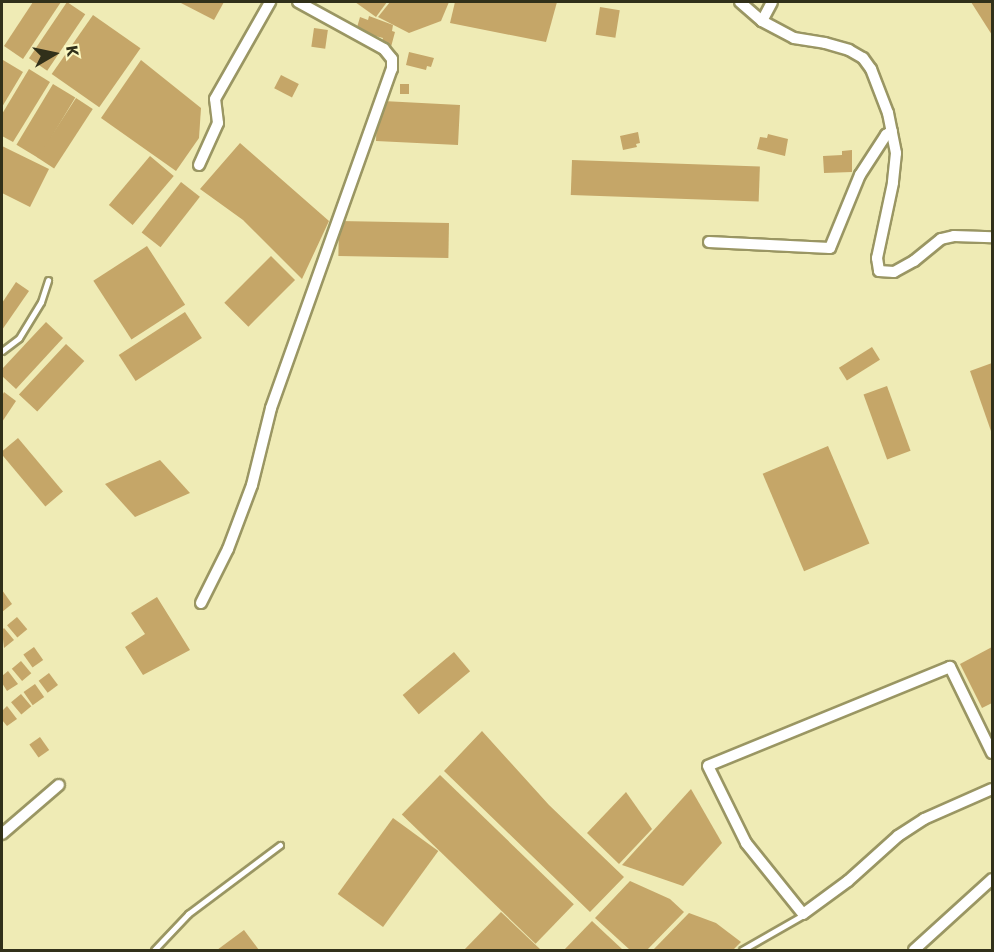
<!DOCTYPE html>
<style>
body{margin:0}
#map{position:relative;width:994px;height:952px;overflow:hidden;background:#efebb5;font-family:Poppins,sans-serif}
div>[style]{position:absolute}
.building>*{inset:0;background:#c5a668;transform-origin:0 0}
.roads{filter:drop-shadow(2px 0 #9a9663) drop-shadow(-2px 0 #9a9663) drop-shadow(0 2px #9a9663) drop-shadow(0 -2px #9a9663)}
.lane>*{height:5px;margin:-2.5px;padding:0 2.5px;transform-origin:2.5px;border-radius:2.5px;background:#fff}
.street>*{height:10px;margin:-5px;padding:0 5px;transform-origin:5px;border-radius:5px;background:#fff}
span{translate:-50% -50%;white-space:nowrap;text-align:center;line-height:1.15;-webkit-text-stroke:4.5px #fcf9c2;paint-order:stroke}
.frame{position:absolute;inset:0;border:3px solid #31301a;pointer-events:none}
.north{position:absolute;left:24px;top:24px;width:60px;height:60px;-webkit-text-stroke:4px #fcf9c2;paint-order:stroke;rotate:81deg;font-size:16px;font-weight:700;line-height:24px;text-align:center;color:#31301a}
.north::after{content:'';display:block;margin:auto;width:21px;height:27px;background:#31301a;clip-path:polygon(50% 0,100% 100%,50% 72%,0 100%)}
</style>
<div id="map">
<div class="building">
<div style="clip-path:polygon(33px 2px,61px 2px,23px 59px,4px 46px)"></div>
<div style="left:67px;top:2px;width:22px;height:68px;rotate:34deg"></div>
<div style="clip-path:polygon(179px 2px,224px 2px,214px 20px)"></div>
<div style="clip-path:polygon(355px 2px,387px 2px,376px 17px)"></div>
<div style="clip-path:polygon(390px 2px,449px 2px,441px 21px,409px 33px,378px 17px)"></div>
<div style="clip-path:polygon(455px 2px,557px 2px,546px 42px,450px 23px)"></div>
<div style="clip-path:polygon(971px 2px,992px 2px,992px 35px)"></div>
<div style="left:600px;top:7px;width:20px;height:28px;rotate:9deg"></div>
<div style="left:93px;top:15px;width:58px;height:72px;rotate:35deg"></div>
<div style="clip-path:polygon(369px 16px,393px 25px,392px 31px,395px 32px,391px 47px,381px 44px,383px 38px,356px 31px,360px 17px,368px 20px)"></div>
<div style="left:314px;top:28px;width:14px;height:19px;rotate:8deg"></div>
<div style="clip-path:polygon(409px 52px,434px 58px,431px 67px,427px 66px,426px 70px,406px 65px)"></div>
<div style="clip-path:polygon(3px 60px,23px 72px,2px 107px,2px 63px)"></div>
<div style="clip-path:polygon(141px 60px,201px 108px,199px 138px,176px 171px,101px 118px)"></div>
<div style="clip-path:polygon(29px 69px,50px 82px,13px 142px,2px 136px,2px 114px)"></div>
<div style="left:281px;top:75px;width:20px;height:15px;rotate:27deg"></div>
<div style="left:53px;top:84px;width:26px;height:71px;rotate:31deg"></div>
<div style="left:400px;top:84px;width:9px;height:10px"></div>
<div style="left:76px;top:98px;width:20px;height:71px;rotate:33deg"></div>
<div style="clip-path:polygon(383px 101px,460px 105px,458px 145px,376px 141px,377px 111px,383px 112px)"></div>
<div style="clip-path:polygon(638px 132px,640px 143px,636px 144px,637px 147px,623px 150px,620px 136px)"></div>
<div style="clip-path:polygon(768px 134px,788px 139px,785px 156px,757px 149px,760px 137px,767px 138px)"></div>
<div style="clip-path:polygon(240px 143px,329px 221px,302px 279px,243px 220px,200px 189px)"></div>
<div style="clip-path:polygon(2px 146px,49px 169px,30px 207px,2px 193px)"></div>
<div style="clip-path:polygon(852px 150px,852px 172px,824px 173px,823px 156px,842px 155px,842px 151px)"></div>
<div style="left:150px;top:156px;width:31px;height:64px;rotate:40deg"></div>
<div style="left:572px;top:160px;width:188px;height:35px;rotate:2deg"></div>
<div style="left:181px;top:182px;width:24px;height:64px;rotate:38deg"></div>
<div style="left:339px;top:221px;width:110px;height:35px;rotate:1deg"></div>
<div style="left:147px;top:246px;width:70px;height:64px;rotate:57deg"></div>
<div style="left:271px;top:256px;width:34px;height:66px;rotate:45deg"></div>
<div style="clip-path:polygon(16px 282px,29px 291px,2px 330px,2px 303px)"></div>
<div style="left:185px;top:312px;width:31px;height:79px;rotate:57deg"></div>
<div style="clip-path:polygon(46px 322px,63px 338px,16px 389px,2px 376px,2px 369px)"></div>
<div style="left:66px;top:344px;width:25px;height:69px;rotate:43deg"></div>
<div style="left:872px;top:347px;width:15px;height:39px;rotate:58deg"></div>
<div style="clip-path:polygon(992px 363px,992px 434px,970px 371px)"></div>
<div style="left:887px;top:386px;width:69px;height:25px;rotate:70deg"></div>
<div style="clip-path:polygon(4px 392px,16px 401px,2px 422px,2px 396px)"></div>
<div style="left:18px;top:438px;width:70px;height:23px;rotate:50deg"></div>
<div style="left:828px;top:446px;width:106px;height:71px;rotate:67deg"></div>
<div style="clip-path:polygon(160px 460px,190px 493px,135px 517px,105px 484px)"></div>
<div style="clip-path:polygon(2px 590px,12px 604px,2px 612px)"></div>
<div style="clip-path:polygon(157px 597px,190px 650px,143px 675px,125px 647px,145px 634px,131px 613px)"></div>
<div style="left:17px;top:617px;width:16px;height:13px;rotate:50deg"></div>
<div style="clip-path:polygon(4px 628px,14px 640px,4px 648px,2px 630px)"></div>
<div style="left:34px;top:647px;width:16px;height:13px;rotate:55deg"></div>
<div style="clip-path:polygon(992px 647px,992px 703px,982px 708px,960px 664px)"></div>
<div style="left:454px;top:652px;width:25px;height:67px;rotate:50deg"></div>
<div style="left:21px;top:661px;width:16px;height:12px;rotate:50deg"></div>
<div style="clip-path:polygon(8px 671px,18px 684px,7px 691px,2px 683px,2px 676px)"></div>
<div style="left:49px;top:673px;width:15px;height:13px;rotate:53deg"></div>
<div style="left:35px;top:684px;width:16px;height:14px;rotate:55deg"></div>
<div style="left:21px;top:694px;width:16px;height:13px;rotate:50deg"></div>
<div style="clip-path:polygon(7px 706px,17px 719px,7px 726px,2px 720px,2px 711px)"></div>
<div style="clip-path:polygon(482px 731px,549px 805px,624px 877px,590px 912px,444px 771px)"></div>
<div style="left:40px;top:737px;width:16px;height:13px;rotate:55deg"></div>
<div style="left:440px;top:775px;width:186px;height:55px;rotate:44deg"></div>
<div style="clip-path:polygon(691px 789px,722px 843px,683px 886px,622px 865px)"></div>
<div style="clip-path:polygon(626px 792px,652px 829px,619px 864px,587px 833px)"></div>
<div style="left:393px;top:818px;width:56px;height:94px;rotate:36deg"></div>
<div style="clip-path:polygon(630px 881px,670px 899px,684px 912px,647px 950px,630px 950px,595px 918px)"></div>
<div style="clip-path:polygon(501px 912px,541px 950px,464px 950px)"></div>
<div style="clip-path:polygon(689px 913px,716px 923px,741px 942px,733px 950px,653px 950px)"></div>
<div style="clip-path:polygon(592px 921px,623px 950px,564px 950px)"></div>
<div style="clip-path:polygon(244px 930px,259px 950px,217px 950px)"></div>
</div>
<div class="roads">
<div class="lane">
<div style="left:2px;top:351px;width:21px;rotate:-37deg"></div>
<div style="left:19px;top:338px;width:42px;rotate:-58.6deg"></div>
<div style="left:41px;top:302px;width:23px;rotate:-72deg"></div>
<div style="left:154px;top:950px;width:50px;rotate:-46.6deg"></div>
<div style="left:188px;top:914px;width:115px;rotate:-36.9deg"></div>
<div style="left:742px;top:950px;width:70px;rotate:-29.8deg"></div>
</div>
<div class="street">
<div style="left:740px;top:2px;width:29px;rotate:41deg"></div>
<div style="left:762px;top:21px;width:36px;rotate:28deg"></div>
<div style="left:794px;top:38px;width:31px;rotate:9deg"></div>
<div style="left:825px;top:43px;width:25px;rotate:16deg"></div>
<div style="left:849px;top:50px;width:16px;rotate:30deg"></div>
<div style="left:863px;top:58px;width:14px;rotate:54deg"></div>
<div style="left:871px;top:69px;width:47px;rotate:68.9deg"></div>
<div style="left:888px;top:113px;width:41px;rotate:78.7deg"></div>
<div style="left:896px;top:153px;width:30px;rotate:96deg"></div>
<div style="left:893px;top:183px;width:77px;rotate:102deg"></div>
<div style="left:877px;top:258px;width:13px;rotate:81deg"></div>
<div style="left:879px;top:271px;width:15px;rotate:4deg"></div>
<div style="left:894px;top:272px;width:23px;rotate:-29deg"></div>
<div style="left:914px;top:261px;width:35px;rotate:-39deg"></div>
<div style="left:941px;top:239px;width:13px;rotate:-13deg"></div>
<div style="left:954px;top:236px;width:38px;rotate:2deg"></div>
<div style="left:762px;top:21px;width:21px;rotate:-62deg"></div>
<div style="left:199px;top:165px;width:46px;rotate:-65.7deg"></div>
<div style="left:218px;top:123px;width:24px;rotate:-97deg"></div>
<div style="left:215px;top:99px;width:112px;rotate:-60.4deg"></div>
<div style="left:709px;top:242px;width:121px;rotate:2.8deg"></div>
<div style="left:830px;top:248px;width:79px;rotate:-67.7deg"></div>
<div style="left:860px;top:175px;width:48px;rotate:-57deg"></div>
<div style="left:886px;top:135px;width:7px;rotate:-34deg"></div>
<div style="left:201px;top:603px;width:60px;rotate:-63.4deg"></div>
<div style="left:228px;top:549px;width:68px;rotate:-69.4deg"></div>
<div style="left:252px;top:485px;width:79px;rotate:-76.1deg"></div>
<div style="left:271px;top:408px;width:360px;rotate:-70.4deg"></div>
<div style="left:392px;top:69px;width:10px;rotate:-90deg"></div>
<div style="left:392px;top:59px;width:13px;rotate:-129deg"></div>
<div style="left:384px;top:49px;width:98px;rotate:-151.3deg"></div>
<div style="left:992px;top:753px;width:96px;rotate:-116deg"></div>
<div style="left:950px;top:667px;width:261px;rotate:157.8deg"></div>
<div style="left:708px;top:766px;width:86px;rotate:63.7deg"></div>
<div style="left:746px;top:843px;width:91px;rotate:51.2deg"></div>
<div style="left:803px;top:914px;width:56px;rotate:-36.3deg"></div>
<div style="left:848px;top:881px;width:67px;rotate:-42deg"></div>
<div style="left:898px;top:836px;width:31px;rotate:-33deg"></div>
<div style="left:924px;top:819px;width:74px;rotate:-23.8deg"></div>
<div style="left:2px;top:834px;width:75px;rotate:-40.7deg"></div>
<div style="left:914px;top:950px;width:105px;rotate:-42.3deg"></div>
</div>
</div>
<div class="frame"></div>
<div class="north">K</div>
</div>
